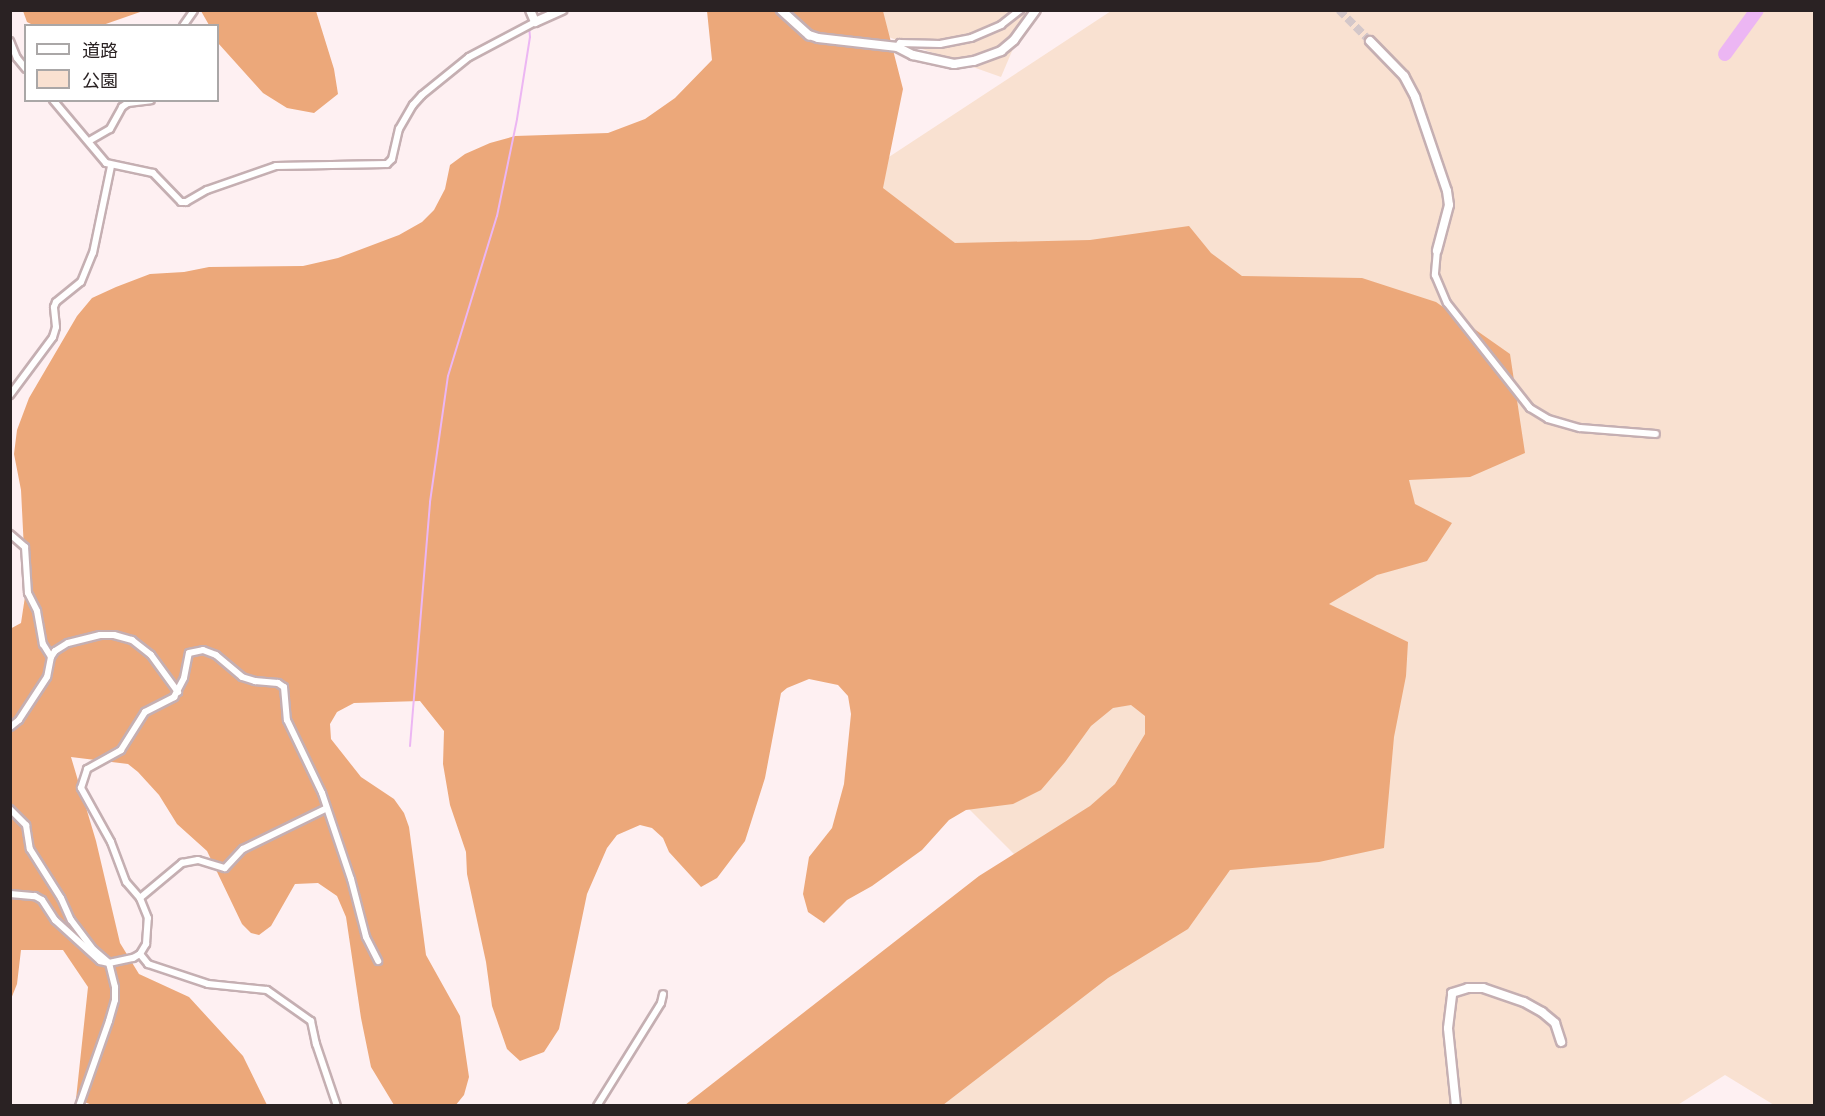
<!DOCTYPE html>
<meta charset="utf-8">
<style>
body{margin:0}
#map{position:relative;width:1825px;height:1116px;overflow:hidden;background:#fef0f2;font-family:Commissioner,"Noto Sans JP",sans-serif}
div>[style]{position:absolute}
.green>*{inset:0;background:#f9e1d1}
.forest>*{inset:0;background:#eca87a}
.stream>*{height:2px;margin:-1px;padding:0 1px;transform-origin:1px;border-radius:1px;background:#ecb6f3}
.river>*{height:14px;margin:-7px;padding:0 7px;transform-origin:7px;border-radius:7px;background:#ecb6f3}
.tertiary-tunnel>*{height:8px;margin-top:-4px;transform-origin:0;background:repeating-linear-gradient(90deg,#d4c7c9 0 8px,transparent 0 12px)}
.roads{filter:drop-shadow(2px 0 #c5afb2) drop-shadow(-2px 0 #c5afb2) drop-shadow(0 2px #c5afb2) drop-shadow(0 -2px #c5afb2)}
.minor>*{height:6px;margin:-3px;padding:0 3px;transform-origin:3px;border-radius:3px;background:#fff}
.tertiary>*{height:8px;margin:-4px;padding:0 4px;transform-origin:4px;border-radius:4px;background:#fff}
span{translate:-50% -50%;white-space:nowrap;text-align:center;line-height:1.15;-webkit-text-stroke:5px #fff;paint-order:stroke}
.frame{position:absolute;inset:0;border:12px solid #2a2223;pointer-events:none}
.legend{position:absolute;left:24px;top:24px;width:195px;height:78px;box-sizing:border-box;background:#fff;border:2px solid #aaa7a7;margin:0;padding:8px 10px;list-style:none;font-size:18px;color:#2a2223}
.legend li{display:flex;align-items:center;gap:12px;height:30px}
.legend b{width:30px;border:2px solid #aaa7a7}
</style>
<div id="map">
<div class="green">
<div style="clip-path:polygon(848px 11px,1029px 11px,1001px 77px,849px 23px)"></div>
<div style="clip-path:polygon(1111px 11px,1814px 11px,1814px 1105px,1774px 1105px,1725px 1075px,1676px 1106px,941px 1105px,1076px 916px,930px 770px,863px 174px)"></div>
</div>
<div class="forest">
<div style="clip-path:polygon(23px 11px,143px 11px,100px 26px,33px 25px,27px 22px)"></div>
<div style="clip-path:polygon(201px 11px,316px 11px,334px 69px,338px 94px,314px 113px,287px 108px,263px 93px,218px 43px,218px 26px,209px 25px)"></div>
<div style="clip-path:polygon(707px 11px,883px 11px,903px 89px,883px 188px,955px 243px,1090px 240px,1189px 226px,1211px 253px,1242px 276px,1362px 278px,1436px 302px,1510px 354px,1525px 453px,1470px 477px,1409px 480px,1415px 504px,1452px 523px,1427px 561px,1377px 575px,1329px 604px,1408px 642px,1406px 676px,1394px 737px,1384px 848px,1319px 862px,1230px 870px,1188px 929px,1108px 978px,943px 1105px,685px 1105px,979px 876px,1090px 806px,1115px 784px,1145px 734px,1145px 716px,1131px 705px,1113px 708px,1091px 726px,1065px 762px,1041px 790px,1013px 804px,966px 810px,949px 820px,922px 850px,872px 886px,847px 900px,824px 923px,808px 912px,803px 894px,809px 857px,832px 828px,844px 784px,851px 714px,848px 696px,838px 685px,809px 679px,787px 688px,781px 693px,765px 778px,745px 841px,717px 878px,701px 887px,669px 852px,663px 838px,652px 828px,640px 825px,617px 835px,607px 848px,587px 894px,559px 1029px,544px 1052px,520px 1061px,507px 1049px,492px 1006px,486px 962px,467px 874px,466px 852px,450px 805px,443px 764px,444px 731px,420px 701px,354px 703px,337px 712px,330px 724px,331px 739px,361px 777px,394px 799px,404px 813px,409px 827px,426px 955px,460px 1016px,469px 1077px,464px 1095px,455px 1106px,394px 1105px,371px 1067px,361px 1018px,346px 917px,337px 896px,318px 883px,295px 884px,271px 926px,259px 935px,251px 933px,242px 924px,207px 851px,177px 824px,159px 795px,138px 772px,128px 764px,71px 757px,96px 841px,120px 943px,139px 974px,189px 997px,243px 1056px,267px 1105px,95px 1106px,76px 1099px,88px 987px,63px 950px,21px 950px,17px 984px,11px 999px,10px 629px,21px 623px,26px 590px,21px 490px,14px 454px,17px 430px,29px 398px,77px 316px,92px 298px,116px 287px,150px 274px,184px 272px,209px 267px,303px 266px,338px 258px,399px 235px,422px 222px,434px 210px,445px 189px,450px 165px,465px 154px,490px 143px,515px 136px,608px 133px,645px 119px,675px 98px,712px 60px)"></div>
</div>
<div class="stream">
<div style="left:410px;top:746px;width:245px;rotate:-85.3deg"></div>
<div style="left:430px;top:502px;width:127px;rotate:-81.9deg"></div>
<div style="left:448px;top:376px;width:167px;rotate:-73deg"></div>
<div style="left:497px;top:216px;width:99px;rotate:-78.3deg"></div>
<div style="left:517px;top:119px;width:83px;rotate:-81deg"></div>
<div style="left:530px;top:37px;width:22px;rotate:-95deg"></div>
</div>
<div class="river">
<div style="left:1725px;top:54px;width:54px;rotate:-54deg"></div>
</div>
<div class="tertiary-tunnel">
<div style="left:1339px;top:10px;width:44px;rotate:45deg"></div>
</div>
<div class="roads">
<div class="minor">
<div style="left:183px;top:26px;width:19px;rotate:-55deg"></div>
<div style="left:10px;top:41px;width:18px;rotate:68deg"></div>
<div style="left:17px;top:58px;width:14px;rotate:51deg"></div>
<div style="left:897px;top:47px;width:5px;rotate:-53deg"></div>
<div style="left:900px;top:43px;width:40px;rotate:1.4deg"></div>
<div style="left:940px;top:44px;width:32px;rotate:-11deg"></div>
<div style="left:971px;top:38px;width:33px;rotate:-23deg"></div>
<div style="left:1001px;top:25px;width:24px;rotate:-38deg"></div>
<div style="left:53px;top:100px;width:82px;rotate:49.9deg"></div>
<div style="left:106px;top:163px;width:48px;rotate:12deg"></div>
<div style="left:153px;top:173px;width:40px;rotate:46deg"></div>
<div style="left:181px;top:202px;width:5px"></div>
<div style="left:186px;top:202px;width:24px;rotate:-30deg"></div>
<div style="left:207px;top:190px;width:73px;rotate:-19.2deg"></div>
<div style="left:276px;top:166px;width:111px;rotate:-1deg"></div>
<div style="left:387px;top:164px;width:7px;rotate:-45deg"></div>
<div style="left:392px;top:159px;width:31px;rotate:-77deg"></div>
<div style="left:399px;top:129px;width:28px;rotate:-60deg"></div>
<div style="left:413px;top:105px;width:13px;rotate:-48deg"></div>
<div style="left:422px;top:95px;width:60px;rotate:-39deg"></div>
<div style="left:469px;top:57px;width:75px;rotate:-27.9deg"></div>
<div style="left:89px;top:141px;width:24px;rotate:-30deg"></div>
<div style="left:110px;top:129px;width:25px;rotate:-61deg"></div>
<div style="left:122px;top:107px;width:7px;rotate:-34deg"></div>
<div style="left:128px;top:103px;width:23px;rotate:-7deg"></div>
<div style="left:1437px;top:250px;width:25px;rotate:95deg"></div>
<div style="left:1435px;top:275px;width:30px;rotate:67deg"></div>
<div style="left:1447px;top:303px;width:134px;rotate:51.7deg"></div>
<div style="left:1530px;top:408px;width:21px;rotate:31deg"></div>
<div style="left:1548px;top:419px;width:33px;rotate:16deg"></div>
<div style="left:1580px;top:428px;width:76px;rotate:4.5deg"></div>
<div style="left:10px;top:395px;width:72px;rotate:-53.4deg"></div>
<div style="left:53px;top:337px;width:10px;rotate:-73deg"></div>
<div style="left:56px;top:327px;width:20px;rotate:-96deg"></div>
<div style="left:54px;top:307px;width:5px;rotate:-68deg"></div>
<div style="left:56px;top:302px;width:32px;rotate:-39deg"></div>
<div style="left:81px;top:282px;width:31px;rotate:-68deg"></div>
<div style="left:93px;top:253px;width:89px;rotate:-78.3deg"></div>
<div style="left:10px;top:534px;width:20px;rotate:41deg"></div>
<div style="left:25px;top:547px;width:46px;rotate:86.3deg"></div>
<div style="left:28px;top:593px;width:20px;rotate:63deg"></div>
<div style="left:37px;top:611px;width:34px;rotate:80deg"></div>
<div style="left:43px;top:644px;width:15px;rotate:58deg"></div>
<div style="left:51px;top:657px;width:20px;rotate:101deg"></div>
<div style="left:47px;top:677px;width:51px;rotate:123.1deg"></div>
<div style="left:19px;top:720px;width:11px;rotate:142deg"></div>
<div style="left:51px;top:657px;width:7px;rotate:-56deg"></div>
<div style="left:55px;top:651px;width:15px;rotate:-32deg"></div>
<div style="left:68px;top:643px;width:33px;rotate:-14deg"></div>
<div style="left:100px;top:635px;width:14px"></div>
<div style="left:114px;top:635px;width:19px;rotate:16deg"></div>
<div style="left:132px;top:640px;width:24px;rotate:38deg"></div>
<div style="left:151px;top:655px;width:46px;rotate:53.9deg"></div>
<div style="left:10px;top:809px;width:23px;rotate:45deg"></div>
<div style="left:26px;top:825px;width:24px;rotate:81deg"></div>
<div style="left:30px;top:849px;width:58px;rotate:57.7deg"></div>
<div style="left:61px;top:898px;width:24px;rotate:66deg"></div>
<div style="left:71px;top:920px;width:38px;rotate:53deg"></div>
<div style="left:94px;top:950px;width:20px;rotate:41deg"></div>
<div style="left:109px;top:963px;width:25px;rotate:76deg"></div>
<div style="left:115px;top:987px;width:13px;rotate:90deg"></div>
<div style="left:115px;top:1000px;width:22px;rotate:106deg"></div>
<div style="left:109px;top:1021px;width:90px;rotate:109.4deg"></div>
<div style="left:10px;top:894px;width:25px;rotate:5deg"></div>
<div style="left:35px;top:896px;width:8px;rotate:30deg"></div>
<div style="left:42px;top:900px;width:24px;rotate:57deg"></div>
<div style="left:55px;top:920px;width:61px;rotate:42.3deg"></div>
<div style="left:100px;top:961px;width:9px;rotate:13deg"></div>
<div style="left:109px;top:963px;width:25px;rotate:-12deg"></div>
<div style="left:133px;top:958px;width:8px;rotate:-30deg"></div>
<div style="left:140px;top:954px;width:12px;rotate:-59deg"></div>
<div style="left:146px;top:944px;width:26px;rotate:-86deg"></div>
<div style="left:148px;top:918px;width:22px;rotate:-112deg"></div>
<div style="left:140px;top:898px;width:21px;rotate:-131deg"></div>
<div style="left:126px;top:882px;width:43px;rotate:-110.6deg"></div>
<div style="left:111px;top:842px;width:62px;rotate:-119.1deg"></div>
<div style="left:81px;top:788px;width:20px;rotate:-72deg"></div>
<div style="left:87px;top:769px;width:39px;rotate:-29deg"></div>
<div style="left:121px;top:750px;width:45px;rotate:-57.7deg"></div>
<div style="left:145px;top:712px;width:33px;rotate:-27deg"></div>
<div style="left:174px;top:697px;width:21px;rotate:-62deg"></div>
<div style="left:184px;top:678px;width:25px;rotate:-79deg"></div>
<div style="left:189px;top:653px;width:14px;rotate:-12deg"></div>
<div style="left:203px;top:650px;width:14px;rotate:21deg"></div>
<div style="left:216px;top:655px;width:34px;rotate:40deg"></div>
<div style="left:242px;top:677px;width:14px;rotate:17deg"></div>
<div style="left:255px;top:681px;width:23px;rotate:5deg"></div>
<div style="left:278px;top:683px;width:7px;rotate:34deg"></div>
<div style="left:284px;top:687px;width:33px;rotate:85deg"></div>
<div style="left:287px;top:720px;width:81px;rotate:64.4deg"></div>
<div style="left:322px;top:793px;width:91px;rotate:71.4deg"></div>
<div style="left:351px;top:879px;width:60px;rotate:75.5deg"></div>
<div style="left:366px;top:937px;width:27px;rotate:63deg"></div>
<div style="left:140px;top:898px;width:55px;rotate:-39.8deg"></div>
<div style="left:182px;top:863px;width:16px;rotate:-11deg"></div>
<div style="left:198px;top:860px;width:28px;rotate:17deg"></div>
<div style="left:225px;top:868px;width:26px;rotate:-47deg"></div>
<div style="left:243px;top:849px;width:93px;rotate:-26deg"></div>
<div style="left:140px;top:954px;width:13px;rotate:51deg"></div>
<div style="left:148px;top:964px;width:63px;rotate:18.4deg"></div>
<div style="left:208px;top:984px;width:59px;rotate:5.8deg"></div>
<div style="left:267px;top:990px;width:54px;rotate:35.2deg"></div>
<div style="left:311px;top:1021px;width:24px;rotate:78deg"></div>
<div style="left:316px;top:1044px;width:65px;rotate:71.3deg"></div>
<div style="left:597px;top:1106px;width:121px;rotate:-58.1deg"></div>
<div style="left:661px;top:1003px;width:9px;rotate:-77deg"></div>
</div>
<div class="tertiary">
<div style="left:530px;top:10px;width:13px;rotate:67deg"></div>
<div style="left:535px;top:22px;width:30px;rotate:-24deg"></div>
<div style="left:781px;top:10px;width:38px;rotate:42deg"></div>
<div style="left:809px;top:35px;width:9px;rotate:18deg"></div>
<div style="left:818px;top:38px;width:80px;rotate:6.5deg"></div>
<div style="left:897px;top:47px;width:18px;rotate:27deg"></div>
<div style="left:913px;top:55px;width:42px;rotate:12.4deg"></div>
<div style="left:954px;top:64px;width:20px;rotate:-9deg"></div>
<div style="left:974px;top:61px;width:29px;rotate:-20deg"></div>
<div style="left:1001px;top:51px;width:17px;rotate:-40deg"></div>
<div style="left:1014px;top:40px;width:37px;rotate:-54deg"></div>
<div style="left:1370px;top:41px;width:49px;rotate:45.8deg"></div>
<div style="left:1404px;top:76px;width:24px;rotate:62deg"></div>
<div style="left:1415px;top:97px;width:99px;rotate:71.2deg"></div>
<div style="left:1447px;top:191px;width:14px;rotate:82deg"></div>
<div style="left:1449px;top:205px;width:47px;rotate:104.9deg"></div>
<div style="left:1456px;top:1106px;width:78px;rotate:-95.9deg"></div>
<div style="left:1448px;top:1028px;width:35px;rotate:-83deg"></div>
<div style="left:1452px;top:993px;width:17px;rotate:-17deg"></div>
<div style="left:1468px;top:988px;width:15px"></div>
<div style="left:1483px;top:988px;width:43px;rotate:18.9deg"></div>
<div style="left:1524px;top:1002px;width:21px;rotate:29deg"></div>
<div style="left:1542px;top:1012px;width:17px;rotate:40deg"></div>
<div style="left:1555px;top:1023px;width:20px;rotate:72deg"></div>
</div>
</div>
<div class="frame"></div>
<ul class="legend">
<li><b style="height:8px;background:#fff"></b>道路</li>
<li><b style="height:16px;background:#f9e1d1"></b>公園</li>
</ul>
</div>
